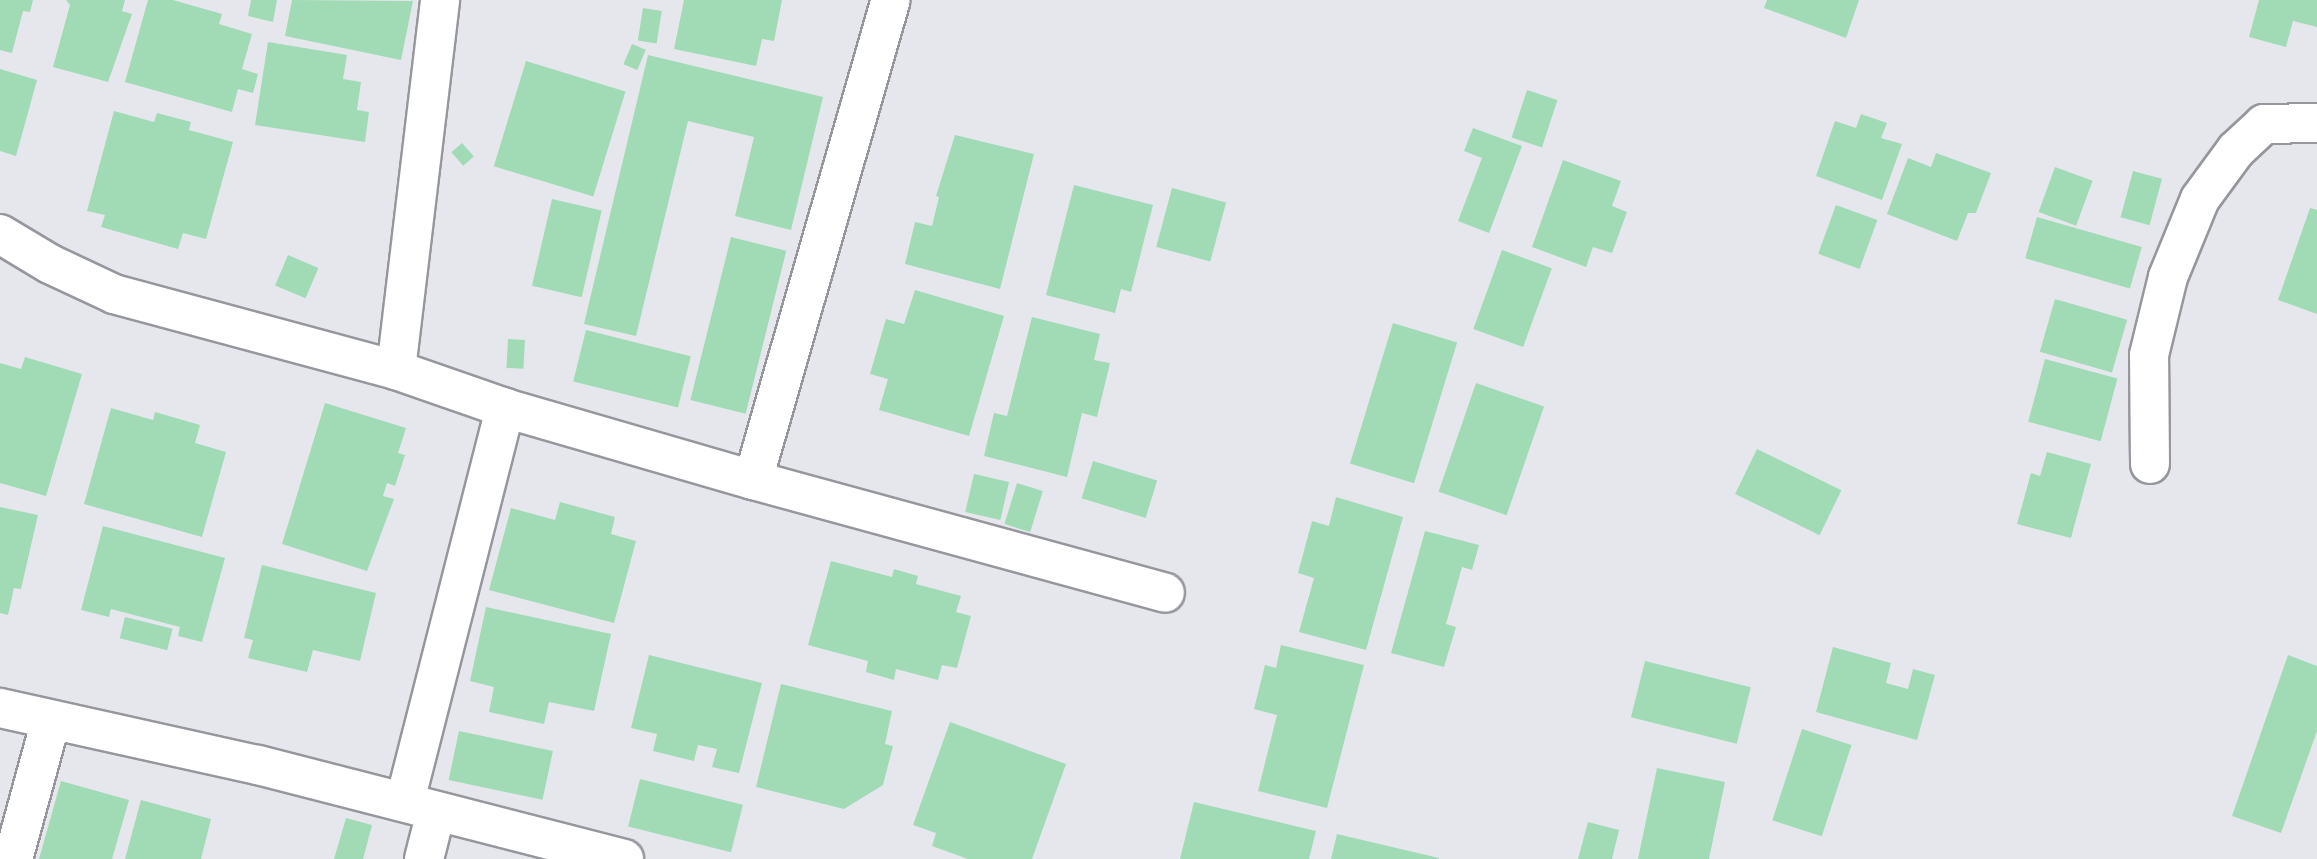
<!DOCTYPE html>
<style>
body{margin:0}
#map{position:relative;width:2317px;height:859px;overflow:hidden;background:#e6e7ed;font-family:"Titillium Web",sans-serif}
div>[style]{position:absolute}
.building>*{inset:0;background:#a0dbb6;transform-origin:0 0}
.roads{filter:drop-shadow(2px 0 #96979d) drop-shadow(-2px 0 #96979d) drop-shadow(0 2px #96979d) drop-shadow(0 -2px #96979d)}
.minor>*{height:38px;margin:-19px;padding:0 19px;transform-origin:19px;border-radius:19px;background:#fff}
span{translate:-50% -50%;white-space:nowrap;text-align:center;line-height:1.15;-webkit-text-stroke:5px #fff;paint-order:stroke}
</style>
<div id="map">
<div class="building">
<div style="clip-path:polygon(0 0,33px 0,30px 12px,23px 11px,12px 53px,0 50px)"></div>
<div style="clip-path:polygon(66px 0,125px 0,122px 11px,132px 14px,108px 82px,53px 67px,70px 5px)"></div>
<div style="clip-path:polygon(148px 0,173px 0,222px 14px,219px 24px,252px 34px,242px 69px,258px 74px,253px 93px,238px 89px,232px 112px,125px 82px)"></div>
<div style="clip-path:polygon(251px 0,277px 0,273px 22px,248px 16px)"></div>
<div style="clip-path:polygon(292px 0,413px 1px,401px 60px,285px 36px)"></div>
<div style="clip-path:polygon(684px 0,782px 0,774px 41px,762px 39px,756px 66px,674px 49px)"></div>
<div style="clip-path:polygon(1767px 0,1859px 0,1846px 38px,1764px 8px)"></div>
<div style="clip-path:polygon(2259px 0,2317px 0,2317px 27px,2293px 21px,2286px 47px,2249px 37px)"></div>
<div style="left:643px;top:8px;width:19px;height:33px;rotate:9deg"></div>
<div style="clip-path:polygon(268px 42px,347px 55px,343px 79px,361px 82px,357px 110px,369px 112px,365px 142px,255px 125px)"></div>
<div style="left:632px;top:44px;width:15px;height:22px;rotate:23deg"></div>
<div style="clip-path:polygon(648px 55px,823px 97px,791px 230px,735px 216px,754px 137px,688px 121px,636px 336px,584px 324px)"></div>
<div style="left:526px;top:61px;width:104px;height:110px;rotate:17deg"></div>
<div style="clip-path:polygon(0 69px,37px 80px,16px 156px,0 151px)"></div>
<div style="left:1527px;top:90px;width:32px;height:50px;rotate:18deg"></div>
<div style="clip-path:polygon(114px 111px,154px 122px,157px 113px,191px 122px,189px 130px,233px 142px,206px 239px,183px 233px,178px 249px,101px 227px,105px 215px,87px 211px)"></div>
<div style="clip-path:polygon(1861px 114px,1887px 123px,1881px 138px,1902px 144px,1882px 200px,1816px 176px,1835px 121px,1856px 128px)"></div>
<div style="clip-path:polygon(1473px 128px,1522px 146px,1489px 233px,1458px 221px,1482px 158px,1464px 151px)"></div>
<div style="clip-path:polygon(955px 135px,1034px 154px,1000px 289px,905px 264px,915px 222px,932px 226px,939px 197px,936px 196px)"></div>
<div style="left:462px;top:143px;width:18px;height:14px;rotate:49deg"></div>
<div style="clip-path:polygon(1936px 153px,1991px 173px,1976px 213px,1968px 213px,1957px 241px,1887px 214px,1908px 158px,1931px 167px)"></div>
<div style="clip-path:polygon(1563px 160px,1621px 181px,1612px 206px,1627px 212px,1612px 253px,1593px 247px,1586px 267px,1532px 247px)"></div>
<div style="left:2055px;top:167px;width:40px;height:48px;rotate:20deg"></div>
<div style="left:2133px;top:171px;width:30px;height:48px;rotate:15deg"></div>
<div style="clip-path:polygon(1074px 185px,1153px 205px,1131px 292px,1121px 289px,1115px 313px,1046px 295px)"></div>
<div style="left:1172px;top:188px;width:56px;height:61px;rotate:15deg"></div>
<div style="left:552px;top:199px;width:51px;height:89px;rotate:13deg"></div>
<div style="left:1836px;top:205px;width:44px;height:52px;rotate:20deg"></div>
<div style="clip-path:polygon(2310px 208px,2317px 210px,2317px 314px,2278px 300px)"></div>
<div style="left:2037px;top:217px;width:109px;height:43px;rotate:16deg"></div>
<div style="left:731px;top:237px;width:57px;height:168px;rotate:14deg"></div>
<div style="left:1502px;top:250px;width:53px;height:84px;rotate:20deg"></div>
<div style="left:288px;top:255px;width:33px;height:33px;rotate:23deg"></div>
<div style="clip-path:polygon(915px 290px,1004px 316px,969px 436px,879px 410px,888px 379px,870px 374px,886px 319px,904px 324px)"></div>
<div style="left:2055px;top:299px;width:75px;height:55px;rotate:16deg"></div>
<div style="clip-path:polygon(1032px 317px,1100px 334px,1094px 360px,1110px 363px,1097px 417px,1082px 413px,1067px 477px,984px 456px,994px 413px,1007px 416px)"></div>
<div style="left:1393px;top:323px;width:67px;height:147px;rotate:17deg"></div>
<div style="left:586px;top:330px;width:108px;height:53px;rotate:14deg"></div>
<div style="left:508px;top:339px;width:17px;height:29px;rotate:3deg"></div>
<div style="clip-path:polygon(25px 357px,82px 374px,46px 496px,0 483px,0 363px,21px 369px)"></div>
<div style="left:2045px;top:359px;width:75px;height:65px;rotate:15deg"></div>
<div style="left:1476px;top:383px;width:72px;height:115px;rotate:19deg"></div>
<div style="clip-path:polygon(325px 403px,406px 428px,398px 453px,405px 455px,395px 486px,387px 483px,383px 496px,394px 499px,367px 571px,282px 544px)"></div>
<div style="clip-path:polygon(111px 408px,153px 420px,155px 412px,200px 425px,195px 443px,226px 452px,202px 537px,84px 504px)"></div>
<div style="left:1757px;top:449px;width:94px;height:50px;rotate:26deg"></div>
<div style="clip-path:polygon(2047px 452px,2091px 464px,2071px 538px,2017px 524px,2031px 473px,2040px 476px)"></div>
<div style="left:1093px;top:461px;width:67px;height:39px;rotate:17deg"></div>
<div style="left:974px;top:474px;width:36px;height:39px;rotate:13deg"></div>
<div style="left:1017px;top:483px;width:27px;height:43px;rotate:17deg"></div>
<div style="clip-path:polygon(1336px 497px,1403px 517px,1366px 650px,1299px 632px,1314px 578px,1298px 573px,1312px 521px,1329px 526px)"></div>
<div style="clip-path:polygon(560px 502px,615px 517px,611px 534px,636px 541px,614px 623px,489px 590px,511px 508px,555px 520px)"></div>
<div style="clip-path:polygon(0 507px,38px 515px,21px 589px,14px 588px,8px 615px,0 613px)"></div>
<div style="clip-path:polygon(103px 526px,225px 558px,202px 642px,178px 636px,180px 627px,111px 609px,109px 617px,81px 610px)"></div>
<div style="clip-path:polygon(1425px 531px,1479px 545px,1472px 570px,1462px 567px,1446px 624px,1456px 627px,1444px 667px,1391px 653px)"></div>
<div style="clip-path:polygon(831px 561px,892px 577px,894px 569px,918px 576px,916px 584px,961px 596px,956px 612px,971px 616px,957px 668px,942px 665px,938px 680px,896px 669px,894px 680px,866px 672px,868px 661px,808px 645px)"></div>
<div style="clip-path:polygon(262px 565px,376px 593px,360px 661px,313px 650px,307px 672px,248px 658px,253px 640px,244px 638px)"></div>
<div style="clip-path:polygon(486px 607px,611px 634px,594px 711px,549px 702px,544px 724px,489px 712px,494px 687px,470px 681px)"></div>
<div style="left:125px;top:617px;width:49px;height:22px;rotate:14deg"></div>
<div style="clip-path:polygon(1281px 645px,1364px 665px,1327px 808px,1258px 791px,1277px 715px,1254px 709px,1265px 665px,1276px 668px)"></div>
<div style="clip-path:polygon(1833px 647px,1891px 663px,1886px 683px,1908px 689px,1913px 669px,1935px 675px,1917px 740px,1816px 712px)"></div>
<div style="clip-path:polygon(649px 655px,762px 683px,739px 773px,712px 767px,717px 749px,698px 745px,694px 761px,653px 751px,657px 734px,631px 728px)"></div>
<div style="clip-path:polygon(2288px 655px,2317px 666px,2317px 731px,2281px 833px,2232px 816px)"></div>
<div style="left:1645px;top:661px;width:109px;height:58px;rotate:14deg"></div>
<div style="clip-path:polygon(781px 684px,892px 711px,885px 744px,893px 746px,883px 785px,844px 809px,756px 787px)"></div>
<div style="clip-path:polygon(950px 722px,1066px 764px,1032px 859px,968px 859px,932px 846px,936px 833px,913px 825px)"></div>
<div style="left:1802px;top:729px;width:52px;height:96px;rotate:18deg"></div>
<div style="left:459px;top:731px;width:96px;height:50px;rotate:12deg"></div>
<div style="clip-path:polygon(1657px 768px,1725px 782px,1709px 859px,1638px 859px)"></div>
<div style="left:640px;top:779px;width:106px;height:49px;rotate:14deg"></div>
<div style="clip-path:polygon(61px 781px,129px 800px,112px 859px,39px 859px)"></div>
<div style="clip-path:polygon(141px 800px,211px 819px,201px 859px,125px 859px)"></div>
<div style="clip-path:polygon(1194px 802px,1316px 831px,1309px 859px,1180px 859px)"></div>
<div style="clip-path:polygon(346px 818px,372px 825px,363px 859px,334px 859px)"></div>
<div style="clip-path:polygon(1588px 822px,1619px 830px,1612px 859px,1578px 859px)"></div>
<div style="clip-path:polygon(1337px 834px,1439px 858px,1439px 859px,1331px 859px)"></div>
</div>
<div class="roads">
<div class="minor">
<div style="left:0;top:234px;width:58px;rotate:31deg"></div>
<div style="left:50px;top:264px;width:71px;rotate:25.1deg"></div>
<div style="left:114px;top:294px;width:292px;rotate:15.1deg"></div>
<div style="left:396px;top:370px;width:115px;rotate:19.2deg"></div>
<div style="left:505px;top:408px;width:258px;rotate:16.2deg"></div>
<div style="left:753px;top:480px;width:427px;rotate:15.3deg"></div>
<div style="left:396px;top:370px;width:373px;rotate:-83.2deg"></div>
<div style="left:2150px;top:464px;width:109px;rotate:-90.5deg"></div>
<div style="left:2149px;top:355px;width:80px;rotate:-76.3deg"></div>
<div style="left:2168px;top:277px;width:84px;rotate:-67.7deg"></div>
<div style="left:2200px;top:199px;width:61px;rotate:-53.7deg"></div>
<div style="left:2236px;top:150px;width:38px;rotate:-43deg"></div>
<div style="left:2264px;top:124px;width:53px;rotate:-1.1deg"></div>
<div style="left:753px;top:480px;width:499px;rotate:-74deg"></div>
<div style="left:0;top:708px;width:264px;rotate:12.5deg"></div>
<div style="left:258px;top:765px;width:378px;rotate:14.4deg"></div>
<div style="left:405px;top:801px;width:406px;rotate:-75.7deg"></div>
<div style="left:13px;top:859px;width:144px;rotate:-74.7deg"></div>
<div style="left:424px;top:859px;width:49px;rotate:-75.7deg"></div>
</div>
</div>
</div>
